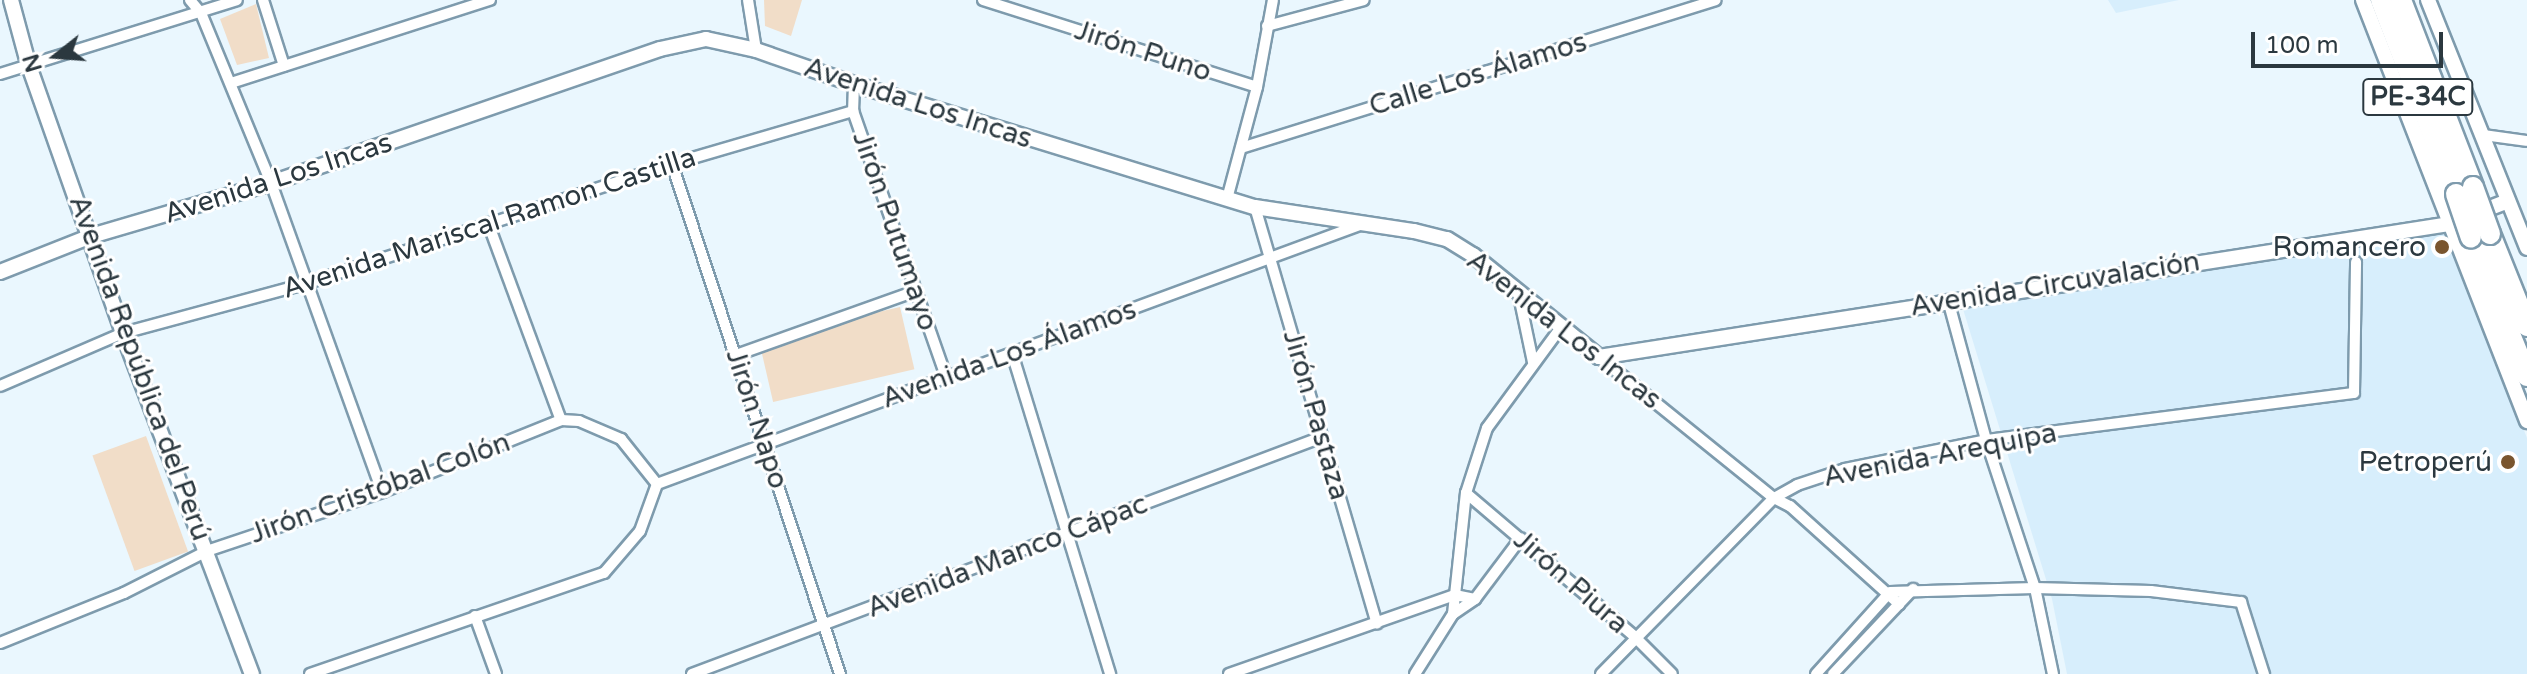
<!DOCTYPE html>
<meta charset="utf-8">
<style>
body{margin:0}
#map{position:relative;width:2527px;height:674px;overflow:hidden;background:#eaf7fe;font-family:"Varela Round",sans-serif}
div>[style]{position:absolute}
.built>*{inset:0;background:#d7eefc}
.green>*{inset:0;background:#f1ddc8;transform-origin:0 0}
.roads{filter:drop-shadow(2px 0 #7e9bad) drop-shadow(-2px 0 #7e9bad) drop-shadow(0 2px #7e9bad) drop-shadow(0 -2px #7e9bad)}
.street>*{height:10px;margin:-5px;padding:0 5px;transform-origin:5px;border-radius:5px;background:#fff}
.secondary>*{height:14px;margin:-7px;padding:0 7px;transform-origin:7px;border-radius:7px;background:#fff}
.highway>*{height:20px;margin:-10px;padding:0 10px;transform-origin:10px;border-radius:10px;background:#fff}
.bridges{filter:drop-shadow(2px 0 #7e9bad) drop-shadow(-2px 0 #7e9bad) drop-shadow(0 2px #7e9bad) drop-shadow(0 -2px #7e9bad)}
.highway-bridge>*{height:20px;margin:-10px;padding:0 10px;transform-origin:10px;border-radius:10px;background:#fff}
.dots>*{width:22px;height:22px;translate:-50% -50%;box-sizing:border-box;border:4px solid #fff;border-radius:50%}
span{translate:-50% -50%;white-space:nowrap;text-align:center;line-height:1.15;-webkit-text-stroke:6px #fff;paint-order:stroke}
.shield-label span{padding:2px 6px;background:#fff;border:2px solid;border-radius:6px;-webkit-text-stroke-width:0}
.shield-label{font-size:26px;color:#2b383f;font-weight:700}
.street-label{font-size:28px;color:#2b383f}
.poi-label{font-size:28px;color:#2b383f}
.right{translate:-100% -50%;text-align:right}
.north{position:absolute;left:16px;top:16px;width:80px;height:80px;-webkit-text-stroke:6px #fff;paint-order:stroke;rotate:253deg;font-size:22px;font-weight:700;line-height:32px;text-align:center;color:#2b383f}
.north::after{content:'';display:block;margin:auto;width:28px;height:36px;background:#2b383f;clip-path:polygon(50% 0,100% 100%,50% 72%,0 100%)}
.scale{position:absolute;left:2251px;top:32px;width:192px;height:36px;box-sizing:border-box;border:4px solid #2b383f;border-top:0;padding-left:10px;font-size:24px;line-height:28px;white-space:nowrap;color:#2b383f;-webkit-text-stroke:6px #fff;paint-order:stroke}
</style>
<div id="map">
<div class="built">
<div style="clip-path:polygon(2108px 0,2179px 0,2116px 13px)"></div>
<div style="clip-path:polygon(2446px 232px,2527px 438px,2527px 674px,2067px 674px,2052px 599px,1963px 309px)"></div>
</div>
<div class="green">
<div style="clip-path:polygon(764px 0,802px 0,791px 36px,765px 26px)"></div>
<div style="clip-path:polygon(256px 4px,269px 58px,237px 65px,220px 19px)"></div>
<div style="left:900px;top:307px;width:64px;height:145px;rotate:77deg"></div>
<div style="left:146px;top:436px;width:123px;height:57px;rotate:70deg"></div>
</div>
<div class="roads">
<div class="street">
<div style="left:190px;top:0;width:17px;rotate:50deg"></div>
<div style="left:201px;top:13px;width:184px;rotate:67.6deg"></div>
<div style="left:271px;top:183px;width:328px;rotate:70.2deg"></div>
<div style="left:263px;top:0;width:69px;rotate:72.3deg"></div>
<div style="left:748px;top:0;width:51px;rotate:80.9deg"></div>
<div style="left:983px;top:0;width:287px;rotate:17.6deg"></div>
<div style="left:1267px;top:26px;width:100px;rotate:-15deg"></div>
<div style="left:0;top:74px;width:248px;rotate:-17.3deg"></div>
<div style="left:231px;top:83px;width:272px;rotate:-17.8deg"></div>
<div style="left:854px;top:84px;width:27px;rotate:92deg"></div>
<div style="left:853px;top:111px;width:282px;rotate:70.7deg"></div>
<div style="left:2483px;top:135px;width:44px;rotate:7.8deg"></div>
<div style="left:1241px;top:148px;width:497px;rotate:-17.3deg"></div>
<div style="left:672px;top:164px;width:537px;rotate:71.77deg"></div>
<div style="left:1227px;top:199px;width:116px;rotate:-75deg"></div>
<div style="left:1257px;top:87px;width:88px;rotate:-79.6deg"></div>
<div style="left:1255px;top:207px;width:434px;rotate:73.7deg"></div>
<div style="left:488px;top:223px;width:210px;rotate:69.7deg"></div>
<div style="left:1518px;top:291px;width:73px;rotate:78.1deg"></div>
<div style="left:1948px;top:300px;width:145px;rotate:74.8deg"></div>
<div style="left:1986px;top:440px;width:156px;rotate:71.7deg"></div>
<div style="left:2035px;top:588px;width:88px;rotate:78.2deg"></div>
<div style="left:1012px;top:353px;width:336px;rotate:73deg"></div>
<div style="left:736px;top:355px;width:191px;rotate:-19.6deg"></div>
<div style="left:1599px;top:357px;width:225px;rotate:38.9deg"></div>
<div style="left:1774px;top:498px;width:18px;rotate:27deg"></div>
<div style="left:1790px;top:506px;width:147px;rotate:42deg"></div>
<div style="left:0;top:386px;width:134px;rotate:-23.3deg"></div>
<div style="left:123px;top:333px;width:192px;rotate:-15.1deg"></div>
<div style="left:308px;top:283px;width:383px;rotate:-18.1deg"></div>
<div style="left:672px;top:164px;width:189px;rotate:-16.3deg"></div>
<div style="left:657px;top:484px;width:751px;rotate:-20.24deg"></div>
<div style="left:1466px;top:493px;width:222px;rotate:40.4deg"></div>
<div style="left:1635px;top:637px;width:52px;rotate:45deg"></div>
<div style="left:1453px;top:614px;width:122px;rotate:-83.9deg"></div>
<div style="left:1466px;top:493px;width:68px;rotate:-72.1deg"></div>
<div style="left:1487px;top:428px;width:127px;rotate:-53.7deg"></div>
<div style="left:475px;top:616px;width:62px;rotate:70.1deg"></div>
<div style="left:0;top:643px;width:134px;rotate:-22deg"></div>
<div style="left:124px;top:593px;width:93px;rotate:-26.8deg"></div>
<div style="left:207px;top:551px;width:185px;rotate:-18.6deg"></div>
<div style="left:382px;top:492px;width:193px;rotate:-21.9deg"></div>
<div style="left:561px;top:420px;width:18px;rotate:3deg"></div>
<div style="left:579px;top:421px;width:46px;rotate:23.2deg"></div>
<div style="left:621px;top:439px;width:58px;rotate:51.3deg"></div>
<div style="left:310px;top:674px;width:311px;rotate:-19deg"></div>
<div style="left:604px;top:573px;width:55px;rotate:-49.4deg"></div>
<div style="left:640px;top:531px;width:50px;rotate:-70.1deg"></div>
<div style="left:692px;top:674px;width:673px;rotate:-20.62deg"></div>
<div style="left:1229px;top:674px;width:239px;rotate:-19.3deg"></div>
<div style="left:1455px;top:595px;width:20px;rotate:11deg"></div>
<div style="left:1415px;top:674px;width:71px;rotate:-57.7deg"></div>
<div style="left:1453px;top:614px;width:27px;rotate:-34deg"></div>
<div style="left:1475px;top:599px;width:76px;rotate:-53deg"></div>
<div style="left:1601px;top:674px;width:247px;rotate:-45.5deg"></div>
<div style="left:1774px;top:498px;width:26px;rotate:-29deg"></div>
<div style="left:1797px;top:485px;width:51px;rotate:-18.4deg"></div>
<div style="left:1845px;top:469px;width:144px;rotate:-11.6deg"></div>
<div style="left:1986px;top:440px;width:371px;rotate:-7.3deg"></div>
<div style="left:2354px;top:393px;width:131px;rotate:-89.1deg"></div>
<div style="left:1816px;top:674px;width:110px;rotate:-47.9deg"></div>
<div style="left:1890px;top:592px;width:145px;rotate:-1.6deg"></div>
<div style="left:2035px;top:588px;width:116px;rotate:1.5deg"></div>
<div style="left:2151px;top:591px;width:91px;rotate:7deg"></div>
<div style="left:2241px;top:602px;width:76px;rotate:72.3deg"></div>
<div style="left:1833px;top:674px;width:117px;rotate:-46.7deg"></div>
</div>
<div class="secondary">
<div style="left:11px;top:0;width:65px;rotate:74.9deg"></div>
<div style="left:28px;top:63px;width:286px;rotate:70.6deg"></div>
<div style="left:123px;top:333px;width:365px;rotate:69.3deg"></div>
<div style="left:2363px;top:0;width:452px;rotate:68.7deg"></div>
<div style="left:2428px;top:0;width:267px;rotate:68.2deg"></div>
<div style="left:0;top:272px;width:98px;rotate:-21.6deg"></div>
<div style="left:91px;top:236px;width:188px;rotate:-16.4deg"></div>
<div style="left:271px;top:183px;width:411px;rotate:-19deg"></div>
<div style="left:660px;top:49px;width:47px;rotate:-12.3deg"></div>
<div style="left:706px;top:39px;width:51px;rotate:12.4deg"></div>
<div style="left:756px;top:50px;width:104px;rotate:19.1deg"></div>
<div style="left:854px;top:84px;width:419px;rotate:17.1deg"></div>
<div style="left:1255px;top:207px;width:161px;rotate:8.6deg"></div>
<div style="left:1414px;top:231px;width:34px;rotate:14deg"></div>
<div style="left:1447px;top:239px;width:31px;rotate:32deg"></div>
<div style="left:1473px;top:255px;width:162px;rotate:39deg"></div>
<div style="left:1599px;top:357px;width:860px;rotate:-8.89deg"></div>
<div style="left:2449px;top:224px;width:63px;rotate:-21.3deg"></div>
</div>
<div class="highway">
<div style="left:2381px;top:0;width:208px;rotate:68.9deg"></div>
<div style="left:2401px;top:0;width:200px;rotate:68.9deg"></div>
<div style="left:2490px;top:234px;width:99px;rotate:68.1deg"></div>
<div style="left:2471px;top:238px;width:149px;rotate:67.9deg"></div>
</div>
</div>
<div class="bridges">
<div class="highway-bridge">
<div style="left:2473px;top:187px;width:50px;rotate:70.1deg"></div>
<div style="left:2456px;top:194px;width:46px;rotate:71.2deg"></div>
</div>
</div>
<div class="dots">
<div style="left:2442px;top:247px;background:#79552e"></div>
<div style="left:2508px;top:462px;background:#79552e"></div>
</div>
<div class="shield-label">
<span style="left:2418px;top:97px">PE-34C</span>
</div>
<div class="street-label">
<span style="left:1143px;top:51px;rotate:18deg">Jirón Puno</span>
<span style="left:1478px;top:74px;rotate:-17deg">Calle Los Álamos</span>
<span style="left:918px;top:103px;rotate:18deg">Avenida Los Incas</span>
<span style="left:278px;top:178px;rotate:-18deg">Avenida Los Incas</span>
<span style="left:489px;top:223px;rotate:-18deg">Avenida Mariscal Ramon Castilla</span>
<span style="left:895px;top:231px;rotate:71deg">Jirón Putumayo</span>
<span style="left:2055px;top:284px;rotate:-9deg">Avenida Circuvalación</span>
<span style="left:1564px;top:330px;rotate:38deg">Avenida Los Incas</span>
<span style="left:1009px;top:354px;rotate:-20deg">Avenida Los Álamos</span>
<span style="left:140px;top:368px;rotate:70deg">Avenida República del Perú</span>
<span style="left:1316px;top:415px;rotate:74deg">Jirón Pastaza</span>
<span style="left:757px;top:419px;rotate:72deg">Jirón Napo</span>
<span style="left:1940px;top:455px;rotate:-11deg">Avenida Arequipa</span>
<span style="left:380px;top:488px;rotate:-20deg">Jirón Cristóbal Colón</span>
<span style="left:1007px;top:556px;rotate:-21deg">Avenida Manco Cápac</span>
<span style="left:1571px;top:582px;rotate:41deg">Jirón Piura</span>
</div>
<div class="poi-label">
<span class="right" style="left:2426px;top:247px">Romancero</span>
<span class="right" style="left:2492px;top:462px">Petroperú</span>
</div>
<div class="north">N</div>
<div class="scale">100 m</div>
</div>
